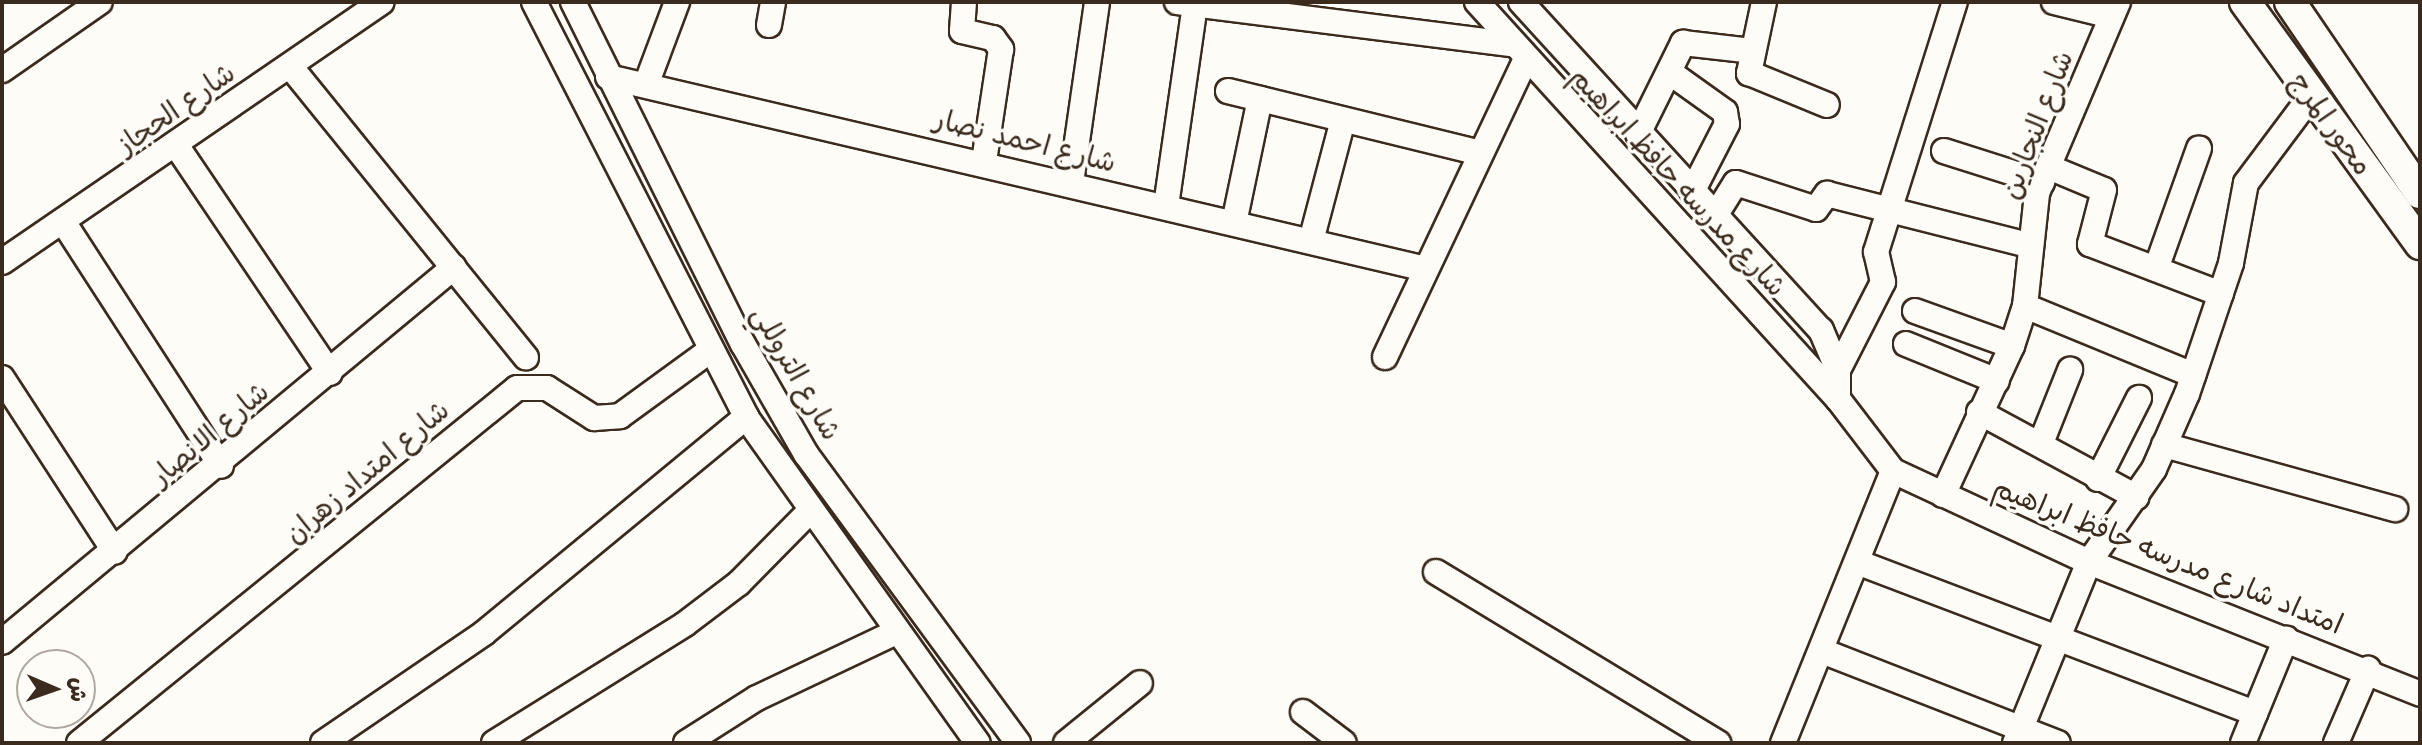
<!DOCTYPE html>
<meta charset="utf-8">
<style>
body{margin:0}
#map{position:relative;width:2422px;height:745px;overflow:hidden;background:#fdfcf7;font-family:Caveat,"Playpen Sans Arabic",sans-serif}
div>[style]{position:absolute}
.roads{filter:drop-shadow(2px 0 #3b2a1e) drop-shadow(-2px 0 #3b2a1e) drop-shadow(0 2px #3b2a1e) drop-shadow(0 -2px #3b2a1e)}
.minor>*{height:24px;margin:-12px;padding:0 12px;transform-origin:12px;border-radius:12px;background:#fdfcf7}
.major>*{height:30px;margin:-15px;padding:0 15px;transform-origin:15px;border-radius:15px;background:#fdfcf7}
span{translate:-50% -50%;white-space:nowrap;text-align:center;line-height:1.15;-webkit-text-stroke:7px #fdfcf7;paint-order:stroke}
.street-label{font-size:28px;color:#3b2a1e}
.frame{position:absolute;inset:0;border:4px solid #3b2a1e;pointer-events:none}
.north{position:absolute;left:16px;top:649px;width:80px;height:80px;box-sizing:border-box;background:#fdfcf7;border:2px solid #afa8a0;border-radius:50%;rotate:92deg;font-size:22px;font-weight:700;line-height:32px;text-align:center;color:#3b2a1e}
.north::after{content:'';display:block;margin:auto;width:28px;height:36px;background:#3b2a1e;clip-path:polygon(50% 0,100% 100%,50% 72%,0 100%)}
</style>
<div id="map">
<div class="roads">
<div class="minor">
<div style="left:534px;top:2px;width:466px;rotate:62.9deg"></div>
<div style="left:746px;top:417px;width:400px;rotate:54.6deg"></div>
<div style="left:573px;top:2px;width:382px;rotate:63.6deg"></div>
<div style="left:743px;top:344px;width:127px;rotate:60.2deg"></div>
<div style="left:806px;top:454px;width:358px;rotate:53.7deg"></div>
<div style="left:964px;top:2px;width:29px;rotate:94deg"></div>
<div style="left:962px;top:31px;width:32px;rotate:13deg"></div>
<div style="left:993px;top:38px;width:14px;rotate:54deg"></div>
<div style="left:1001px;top:49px;width:113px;rotate:98.6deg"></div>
<div style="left:1177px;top:2px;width:336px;rotate:7.2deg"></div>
<div style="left:1477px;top:2px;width:537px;rotate:47.72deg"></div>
<div style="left:1838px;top:399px;width:91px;rotate:52.6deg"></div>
<div style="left:1893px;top:471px;width:216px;rotate:24.9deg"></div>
<div style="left:2089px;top:562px;width:356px;rotate:21.7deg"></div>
<div style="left:1521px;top:2px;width:445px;rotate:47.6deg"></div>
<div style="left:1821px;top:330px;width:43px;rotate:67deg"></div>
<div style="left:1838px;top:370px;width:29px;rotate:90deg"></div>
<div style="left:1764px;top:2px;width:73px;rotate:101.9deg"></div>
<div style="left:1749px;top:73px;width:84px;rotate:22.3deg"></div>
<div style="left:2054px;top:2px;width:59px;rotate:13.8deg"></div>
<div style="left:769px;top:25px;width:23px;rotate:-80deg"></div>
<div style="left:290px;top:66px;width:375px;rotate:51deg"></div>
<div style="left:2px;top:70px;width:119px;rotate:-34.8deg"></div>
<div style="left:1672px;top:74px;width:65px;rotate:35.6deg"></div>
<div style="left:1725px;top:112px;width:12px;rotate:81deg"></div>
<div style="left:1727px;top:124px;width:76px;rotate:117.2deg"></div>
<div style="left:608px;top:77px;width:840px;rotate:13.21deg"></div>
<div style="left:646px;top:85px;width:89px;rotate:-69.5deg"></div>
<div style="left:1228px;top:91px;width:260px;rotate:13.8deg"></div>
<div style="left:1638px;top:134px;width:102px;rotate:-63.7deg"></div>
<div style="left:1683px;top:43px;width:69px;rotate:6.6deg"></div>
<div style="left:176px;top:145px;width:275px;rotate:56deg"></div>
<div style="left:1944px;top:151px;width:103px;rotate:17.6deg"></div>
<div style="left:2051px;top:168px;width:57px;rotate:22.5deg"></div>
<div style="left:2104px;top:190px;width:56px;rotate:104.5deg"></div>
<div style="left:2090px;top:244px;width:140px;rotate:20.9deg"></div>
<div style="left:1071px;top:183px;width:183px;rotate:-81.8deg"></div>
<div style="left:1166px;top:206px;width:204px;rotate:-81.8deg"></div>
<div style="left:1715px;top:216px;width:39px;rotate:-58deg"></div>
<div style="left:1736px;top:183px;width:84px;rotate:18deg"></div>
<div style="left:1816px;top:209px;width:19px;rotate:-54deg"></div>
<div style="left:1827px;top:194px;width:208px;rotate:14.2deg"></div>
<div style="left:64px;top:223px;width:289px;rotate:57.1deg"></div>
<div style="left:1234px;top:223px;width:127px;rotate:-78.2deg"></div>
<div style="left:1311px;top:241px;width:125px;rotate:-75.2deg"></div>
<div style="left:2px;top:262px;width:460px;rotate:-34.4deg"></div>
<div style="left:2156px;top:269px;width:128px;rotate:-70.4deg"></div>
<div style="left:2025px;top:306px;width:182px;rotate:22.3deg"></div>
<div style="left:1915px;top:311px;width:103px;rotate:19.8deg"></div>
<div style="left:1906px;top:344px;width:98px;rotate:22.1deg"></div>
<div style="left:1385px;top:357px;width:327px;rotate:-64.7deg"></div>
<div style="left:1838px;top:370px;width:99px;rotate:-62.9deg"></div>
<div style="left:1883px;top:282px;width:31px;rotate:-103deg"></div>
<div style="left:1876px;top:252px;width:262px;rotate:-72.5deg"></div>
<div style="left:2px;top:378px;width:207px;rotate:57deg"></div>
<div style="left:1979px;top:412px;width:179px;rotate:28.4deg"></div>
<div style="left:2041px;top:443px;width:79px;rotate:-68.3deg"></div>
<div style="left:2164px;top:445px;width:240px;rotate:15.5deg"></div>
<div style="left:2098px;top:479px;width:91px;rotate:-63.2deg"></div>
<div style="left:1943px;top:495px;width:164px;rotate:-65.2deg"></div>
<div style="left:2012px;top:346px;width:42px;rotate:-72deg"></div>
<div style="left:2025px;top:306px;width:114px;rotate:-83.9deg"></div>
<div style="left:2037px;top:193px;width:207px;rotate:-67deg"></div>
<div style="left:1857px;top:562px;width:426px;rotate:20.8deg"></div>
<div style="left:1436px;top:572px;width:330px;rotate:31.2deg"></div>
<div style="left:2px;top:642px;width:587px;rotate:-39.68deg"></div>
<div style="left:1822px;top:651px;width:253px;rotate:21.3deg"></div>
<div style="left:1303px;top:712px;width:51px;rotate:37.1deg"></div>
<div style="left:79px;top:743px;width:564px;rotate:-39.02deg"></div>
<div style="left:517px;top:388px;width:30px"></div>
<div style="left:547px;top:388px;width:56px;rotate:32.6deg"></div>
<div style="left:594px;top:418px;width:26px;rotate:-4deg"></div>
<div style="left:620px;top:416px;width:110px;rotate:-36.1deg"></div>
<div style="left:323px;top:743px;width:195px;rotate:-34.3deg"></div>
<div style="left:484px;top:633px;width:340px;rotate:-39.5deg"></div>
<div style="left:494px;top:743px;width:225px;rotate:-31.9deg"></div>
<div style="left:685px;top:624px;width:68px;rotate:-37.2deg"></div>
<div style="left:739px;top:583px;width:98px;rotate:-45.4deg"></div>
<div style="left:686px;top:743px;width:84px;rotate:-32.4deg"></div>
<div style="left:757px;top:698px;width:154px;rotate:-25.4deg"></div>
<div style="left:1066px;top:743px;width:95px;rotate:-39deg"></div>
<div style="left:1783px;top:743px;width:293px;rotate:-68deg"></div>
<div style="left:2015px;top:743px;width:196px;rotate:-67.8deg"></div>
<div style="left:2089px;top:562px;width:113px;rotate:-55deg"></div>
<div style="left:2154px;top:469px;width:82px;rotate:-66.3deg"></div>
<div style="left:2187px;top:394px;width:138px;rotate:-71.4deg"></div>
<div style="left:2231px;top:263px;width:81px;rotate:-79.4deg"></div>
<div style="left:2246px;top:183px;width:109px;rotate:-53.2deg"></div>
<div style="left:2243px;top:743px;width:113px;rotate:-67.7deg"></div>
<div style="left:2336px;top:743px;width:81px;rotate:-66.6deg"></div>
</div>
<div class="major">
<div style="left:2245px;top:2px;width:299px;rotate:54.1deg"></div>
<div style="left:2290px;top:2px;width:231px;rotate:55.8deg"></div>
</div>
</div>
<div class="street-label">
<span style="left:176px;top:109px;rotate:-35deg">شارع الحجاز</span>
<span style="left:2331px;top:124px;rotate:54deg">محور المرج</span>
<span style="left:2037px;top:125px;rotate:-69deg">شارع النجارين</span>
<span style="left:1025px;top:141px;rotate:14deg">شارع احمد نصار</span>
<span style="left:1678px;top:182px;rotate:47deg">شارع مدرسه حافظ ابراهيم</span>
<span style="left:796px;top:373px;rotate:60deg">شارع التروللي</span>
<span style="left:210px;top:434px;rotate:-40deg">شارع الانصار</span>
<span style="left:367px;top:472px;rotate:-40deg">شارع امتداد زهران</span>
<span style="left:2168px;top:556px;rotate:22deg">امتداد شارع مدرسه حافظ ابراهيم</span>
</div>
<div class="frame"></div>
<div class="north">ش</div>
</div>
